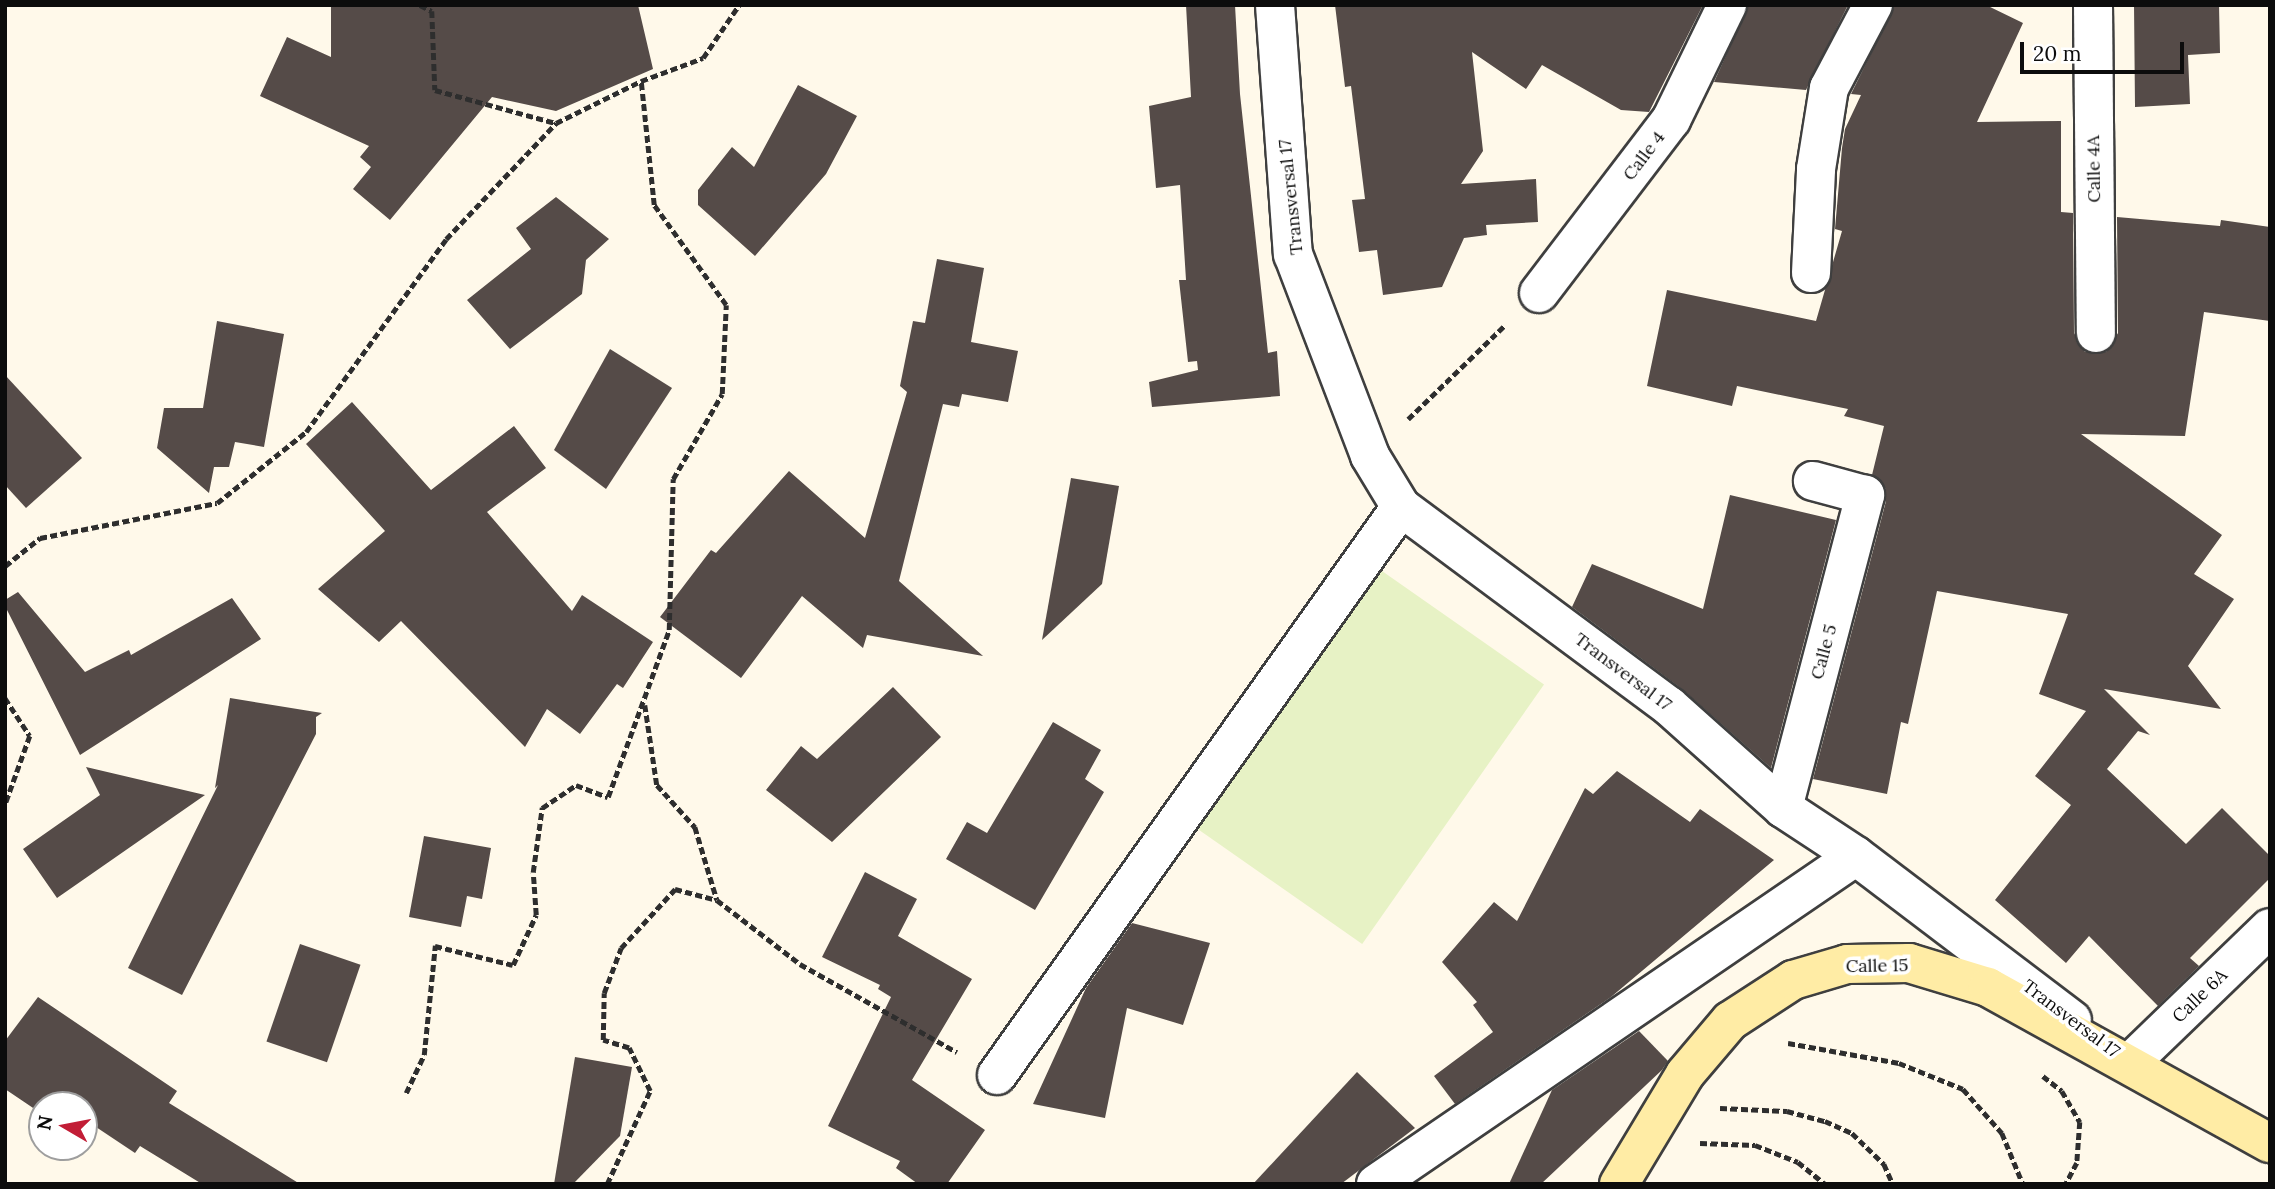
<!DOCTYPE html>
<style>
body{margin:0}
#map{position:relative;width:2275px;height:1189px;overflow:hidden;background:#fff9ea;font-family:Lora,serif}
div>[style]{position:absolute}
.pitch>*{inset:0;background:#e7f2c5;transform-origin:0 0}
.building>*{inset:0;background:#554b48;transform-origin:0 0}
.path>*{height:4.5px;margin-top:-2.25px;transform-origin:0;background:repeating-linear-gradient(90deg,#2e2e2e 0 7px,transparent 0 10.5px)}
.roads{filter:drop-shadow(2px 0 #3f3f3f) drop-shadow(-2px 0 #3f3f3f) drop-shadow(0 2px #3f3f3f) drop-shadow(0 -2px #3f3f3f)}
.pedestrian>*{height:38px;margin:-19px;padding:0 19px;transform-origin:19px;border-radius:19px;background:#fff}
.minor>*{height:38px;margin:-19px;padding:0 19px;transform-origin:19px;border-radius:19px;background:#fff}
.tertiary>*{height:38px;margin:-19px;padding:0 19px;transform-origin:19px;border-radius:19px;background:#fff}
.secondary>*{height:38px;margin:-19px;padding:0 19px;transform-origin:19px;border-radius:19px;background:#ffeca5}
span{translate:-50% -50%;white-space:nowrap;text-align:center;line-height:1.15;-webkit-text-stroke:7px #fff;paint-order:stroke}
.street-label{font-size:18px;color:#0c0c0c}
.frame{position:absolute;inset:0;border:7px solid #0c0c0c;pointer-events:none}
.north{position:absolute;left:28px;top:1091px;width:70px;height:70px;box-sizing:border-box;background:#fff;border:2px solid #9e9e9e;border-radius:50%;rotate:280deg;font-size:19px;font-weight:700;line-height:28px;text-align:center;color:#0c0c0c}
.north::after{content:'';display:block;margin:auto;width:24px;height:32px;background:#c21d36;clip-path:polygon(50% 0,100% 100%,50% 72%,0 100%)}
.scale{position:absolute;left:2020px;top:42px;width:164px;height:32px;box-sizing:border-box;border:4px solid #0c0c0c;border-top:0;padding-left:9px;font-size:21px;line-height:24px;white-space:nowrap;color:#0c0c0c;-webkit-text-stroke:5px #fff;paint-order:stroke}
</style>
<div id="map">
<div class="pitch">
<div style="left:1372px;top:564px;width:210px;height:317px;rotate:35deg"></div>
</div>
<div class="building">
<div style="clip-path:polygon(331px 5px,638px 5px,653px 69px,556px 111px,492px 97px,390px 220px,353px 189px,371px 167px,360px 157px,369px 146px,260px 96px,287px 37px,331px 57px)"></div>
<div style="clip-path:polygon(1186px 5px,1235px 5px,1240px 94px,1268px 353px,1277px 351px,1280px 396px,1152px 407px,1149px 382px,1198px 370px,1197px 361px,1188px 362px,1179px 280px,1186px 280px,1180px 185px,1156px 188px,1149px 106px,1191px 97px)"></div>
<div style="clip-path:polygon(1335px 5px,1703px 5px,1649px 112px,1621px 110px,1542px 65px,1526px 89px,1472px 52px,1483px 151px,1461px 184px,1536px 179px,1538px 222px,1486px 225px,1487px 235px,1464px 238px,1442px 287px,1383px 295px,1377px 250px,1359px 252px,1352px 200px,1365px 199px,1351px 86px,1345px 87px)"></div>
<div style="clip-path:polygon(1749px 5px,1848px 5px,1806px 90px,1714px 82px)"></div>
<div style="clip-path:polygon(1895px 5px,1986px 5px,2023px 23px,1977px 122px,2061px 121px,2061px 212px,2073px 213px,2074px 333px,2085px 352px,2106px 352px,2118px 333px,2117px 217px,2220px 226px,2221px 220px,2270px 227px,2270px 321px,2204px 312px,2185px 436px,2081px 434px,2222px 535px,2194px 574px,2234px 599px,2188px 666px,2221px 709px,2104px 689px,2150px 735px,2138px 731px,2107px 769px,2186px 844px,2222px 808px,2270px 856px,2270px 878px,2190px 958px,2199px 966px,2158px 1006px,2089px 936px,2066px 963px,1995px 900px,2071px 805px,2035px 776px,2086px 711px,2039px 694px,2068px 614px,1937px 591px,1908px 724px,1901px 722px,1887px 794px,1813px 779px,1886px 501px,1886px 489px,1872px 475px,1884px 426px,1844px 416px,1848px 409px,1737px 386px,1732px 406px,1647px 386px,1667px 290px,1816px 321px,1842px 231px,1835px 229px,1842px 148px,1845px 129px,1861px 95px,1851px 94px)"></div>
<div style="clip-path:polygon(2134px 5px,2219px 5px,2220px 53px,2188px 55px,2190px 104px,2135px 107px)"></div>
<div style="clip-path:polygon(798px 85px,857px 116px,826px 174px,755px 256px,698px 205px,698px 190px,732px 147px,754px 167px)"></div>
<div style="clip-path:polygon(556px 197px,609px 239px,586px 260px,582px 294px,510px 349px,467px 300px,531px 249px,516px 228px)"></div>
<div style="clip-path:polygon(937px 259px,984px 268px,971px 342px,1018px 351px,1008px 402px,962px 394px,959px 407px,943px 404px,899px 581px,983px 656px,867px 635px,863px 648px,802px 596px,741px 678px,660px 617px,711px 550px,716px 553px,789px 471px,865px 538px,907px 392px,900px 386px,913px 321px,925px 323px)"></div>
<div style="clip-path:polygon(217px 321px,284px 334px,264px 447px,235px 442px,229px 467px,214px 467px,209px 493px,157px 448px,164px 408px,203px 408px)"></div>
<div style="clip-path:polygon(610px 349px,672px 388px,606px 489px,554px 450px)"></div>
<div style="clip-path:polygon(5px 375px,82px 458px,26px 508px,5px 485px)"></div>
<div style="clip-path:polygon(352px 402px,431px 490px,514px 426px,546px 468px,487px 512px,572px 611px,582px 595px,653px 642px,623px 688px,617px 684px,580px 734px,547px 709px,525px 747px,401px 621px,379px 642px,318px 589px,385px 531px,306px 444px)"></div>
<div style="clip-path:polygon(1071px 478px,1119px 486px,1102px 584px,1042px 640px)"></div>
<div style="clip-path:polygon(1730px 495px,1836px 520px,1771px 768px,1682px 689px,1572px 607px,1592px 564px,1703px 609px)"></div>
<div style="clip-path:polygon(18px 592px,85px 672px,129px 650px,131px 655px,232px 598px,261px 639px,80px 755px,5px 606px,5px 600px)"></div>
<div style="clip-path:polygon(893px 687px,941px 737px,832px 842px,766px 790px,801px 746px,817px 759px)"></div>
<div style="clip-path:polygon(230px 698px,322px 713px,316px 717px,316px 734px,182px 995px,128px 968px,218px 785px,215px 788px)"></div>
<div style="clip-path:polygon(1053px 722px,1101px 750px,1085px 779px,1104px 792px,1035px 910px,946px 859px,967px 822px,987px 833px)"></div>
<div style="clip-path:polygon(86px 767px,205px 795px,57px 898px,23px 849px,100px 795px)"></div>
<div style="clip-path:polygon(1617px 771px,1690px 822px,1700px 809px,1774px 860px,1611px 997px,1455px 1104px,1434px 1076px,1493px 1032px,1473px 1005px,1477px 1002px,1442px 962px,1494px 902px,1517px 921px,1585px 788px,1593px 794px)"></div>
<div style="clip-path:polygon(424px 836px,491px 848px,482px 899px,467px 896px,461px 927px,409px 917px)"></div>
<div style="clip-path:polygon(865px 872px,917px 899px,898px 936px,972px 979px,912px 1080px,985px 1130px,947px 1184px,918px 1184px,896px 1168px,900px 1161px,828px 1126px,891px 997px,878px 989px,880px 985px,822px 957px)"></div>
<div style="clip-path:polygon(1132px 923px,1210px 943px,1183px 1025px,1127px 1008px,1105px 1118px,1033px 1104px,1086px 988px)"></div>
<div style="left:300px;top:944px;width:64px;height:103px;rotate:19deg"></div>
<div style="clip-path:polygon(38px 997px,177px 1091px,169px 1103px,300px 1184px,202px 1184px,140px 1146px,135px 1153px,84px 1119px,84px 1105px,42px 1105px,42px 1114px,5px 1089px,5px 1041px)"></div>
<div style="clip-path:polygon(1639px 1031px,1668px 1061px,1662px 1070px,1541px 1184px,1509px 1184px,1552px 1090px)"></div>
<div style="clip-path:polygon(575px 1057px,632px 1067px,620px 1136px,573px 1184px,554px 1184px)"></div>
<div style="clip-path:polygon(1357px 1072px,1415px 1128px,1341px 1184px,1253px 1184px)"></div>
</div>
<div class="path">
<div style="left:420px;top:5px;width:13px;rotate:27deg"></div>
<div style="left:432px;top:11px;width:79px;rotate:87.8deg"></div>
<div style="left:435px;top:90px;width:125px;rotate:15.3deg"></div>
<div style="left:1408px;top:419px;width:135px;rotate:-44.1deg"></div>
<div style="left:5px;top:566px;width:45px;rotate:-38.7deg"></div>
<div style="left:40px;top:538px;width:180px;rotate:-11.2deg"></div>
<div style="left:217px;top:503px;width:114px;rotate:-38.6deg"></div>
<div style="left:306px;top:432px;width:238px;rotate:-54deg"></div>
<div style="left:446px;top:239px;width:160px;rotate:-46.5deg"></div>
<div style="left:556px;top:123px;width:95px;rotate:-26.3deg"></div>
<div style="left:641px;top:81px;width:66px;rotate:-20.4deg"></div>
<div style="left:703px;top:58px;width:64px;rotate:-55.8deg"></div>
<div style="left:5px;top:698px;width:45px;rotate:56.7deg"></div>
<div style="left:30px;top:736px;width:73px;rotate:109.9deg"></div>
<div style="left:645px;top:705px;width:81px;rotate:81.5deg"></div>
<div style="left:657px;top:785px;width:57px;rotate:47.9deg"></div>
<div style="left:695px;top:827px;width:76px;rotate:73.2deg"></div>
<div style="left:717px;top:900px;width:105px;rotate:37.6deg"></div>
<div style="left:800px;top:964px;width:180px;rotate:29.3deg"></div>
<div style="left:1788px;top:1043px;width:113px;rotate:10.2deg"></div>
<div style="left:1899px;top:1063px;width:69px;rotate:22.1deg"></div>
<div style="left:1963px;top:1089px;width:59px;rotate:48.4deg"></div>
<div style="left:2002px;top:1133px;width:55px;rotate:67.6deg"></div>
<div style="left:2043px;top:1076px;width:24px;rotate:38deg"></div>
<div style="left:2062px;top:1091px;width:36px;rotate:60deg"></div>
<div style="left:2080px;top:1122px;width:41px;rotate:94.2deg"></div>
<div style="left:2077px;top:1163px;width:24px;rotate:118deg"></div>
<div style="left:406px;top:1093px;width:42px;rotate:-64.7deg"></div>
<div style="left:424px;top:1055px;width:110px;rotate:-84.2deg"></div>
<div style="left:435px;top:946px;width:80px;rotate:13.7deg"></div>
<div style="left:513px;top:965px;width:55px;rotate:-65.3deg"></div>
<div style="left:536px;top:915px;width:43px;rotate:-94deg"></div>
<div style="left:533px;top:872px;width:65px;rotate:-82deg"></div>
<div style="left:542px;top:808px;width:41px;rotate:-34.1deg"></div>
<div style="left:576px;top:785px;width:34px;rotate:21deg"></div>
<div style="left:608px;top:797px;width:178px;rotate:-69.9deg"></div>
<div style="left:669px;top:630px;width:151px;rotate:-88.5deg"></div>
<div style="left:673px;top:479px;width:98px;rotate:-60deg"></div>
<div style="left:722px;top:394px;width:89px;rotate:-87.4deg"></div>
<div style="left:726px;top:305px;width:123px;rotate:-125.8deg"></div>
<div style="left:654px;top:205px;width:125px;rotate:-96deg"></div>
<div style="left:1720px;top:1108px;width:67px;rotate:2.6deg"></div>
<div style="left:1787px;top:1111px;width:39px;rotate:15deg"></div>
<div style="left:1825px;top:1121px;width:30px;rotate:24deg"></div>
<div style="left:1852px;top:1133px;width:45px;rotate:44.1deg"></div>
<div style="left:1884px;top:1164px;width:22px;rotate:66deg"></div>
<div style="left:1700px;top:1143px;width:55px;rotate:2.1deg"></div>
<div style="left:1755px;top:1145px;width:46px;rotate:21.6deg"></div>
<div style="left:1798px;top:1162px;width:35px;rotate:39deg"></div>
<div style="left:607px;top:1184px;width:102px;rotate:-65.2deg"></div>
<div style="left:650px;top:1091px;width:48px;rotate:-116deg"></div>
<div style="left:629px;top:1048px;width:27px;rotate:-163deg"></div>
<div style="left:603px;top:1040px;width:47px;rotate:-88.8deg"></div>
<div style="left:604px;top:993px;width:48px;rotate:-69.3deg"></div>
<div style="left:621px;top:948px;width:80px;rotate:-47.5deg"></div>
<div style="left:675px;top:889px;width:43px;rotate:14.7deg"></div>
</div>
<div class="roads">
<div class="pedestrian">
<div style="left:1783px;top:808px;width:324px;rotate:-75.3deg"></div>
<div style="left:1865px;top:495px;width:54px;rotate:-164.9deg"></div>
</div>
<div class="minor">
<div style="left:1275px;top:5px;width:250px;rotate:85.9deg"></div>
<div style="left:1293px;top:254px;width:216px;rotate:69.1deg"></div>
<div style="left:1370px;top:456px;width:60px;rotate:58.7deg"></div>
<div style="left:1401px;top:507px;width:334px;rotate:36.6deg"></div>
<div style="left:1669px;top:706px;width:153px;rotate:41.8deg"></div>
<div style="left:1783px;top:808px;width:87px;rotate:33.3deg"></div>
<div style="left:1856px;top:856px;width:271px;rotate:37.2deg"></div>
<div style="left:2093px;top:5px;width:328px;rotate:89.5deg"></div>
<div style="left:1811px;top:273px;width:104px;rotate:-87.2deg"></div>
<div style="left:1816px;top:169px;width:82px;rotate:-80.9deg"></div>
<div style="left:1829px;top:88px;width:94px;rotate:-62.1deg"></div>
<div style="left:1539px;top:293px;width:218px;rotate:-52.7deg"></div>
<div style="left:1671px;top:120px;width:128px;rotate:-64deg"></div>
<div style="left:997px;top:1075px;width:697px;rotate:-54.58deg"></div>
<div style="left:1376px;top:1184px;width:581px;rotate:-34.35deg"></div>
</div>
<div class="tertiary">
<div style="left:2130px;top:1063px;width:194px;rotate:-44deg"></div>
</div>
<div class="secondary">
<div style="left:1619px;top:1184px;width:128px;rotate:-59deg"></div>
<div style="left:1685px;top:1074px;width:70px;rotate:-49.7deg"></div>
<div style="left:1730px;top:1021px;width:75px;rotate:-33.1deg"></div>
<div style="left:1793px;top:980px;width:56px;rotate:-16.5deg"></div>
<div style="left:1847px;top:964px;width:62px;rotate:-0.9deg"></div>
<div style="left:1909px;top:963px;width:83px;rotate:16.9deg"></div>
<div style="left:1988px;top:987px;width:322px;rotate:29deg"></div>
</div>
</div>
<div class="street-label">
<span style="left:1644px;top:156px;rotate:-53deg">Calle 4</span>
<span style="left:2094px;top:169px;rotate:-91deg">Calle 4A</span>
<span style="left:1291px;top:197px;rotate:-96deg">Transversal 17</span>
<span style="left:1824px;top:652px;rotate:-75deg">Calle 5</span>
<span style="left:1623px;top:672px;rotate:37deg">Transversal 17</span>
<span style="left:1877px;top:966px;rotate:-1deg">Calle 15</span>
<span style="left:2200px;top:996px;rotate:-44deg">Calle 6A</span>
<span style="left:2071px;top:1019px;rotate:37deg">Transversal 17</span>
</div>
<div class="frame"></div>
<div class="north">N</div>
<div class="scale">20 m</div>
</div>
